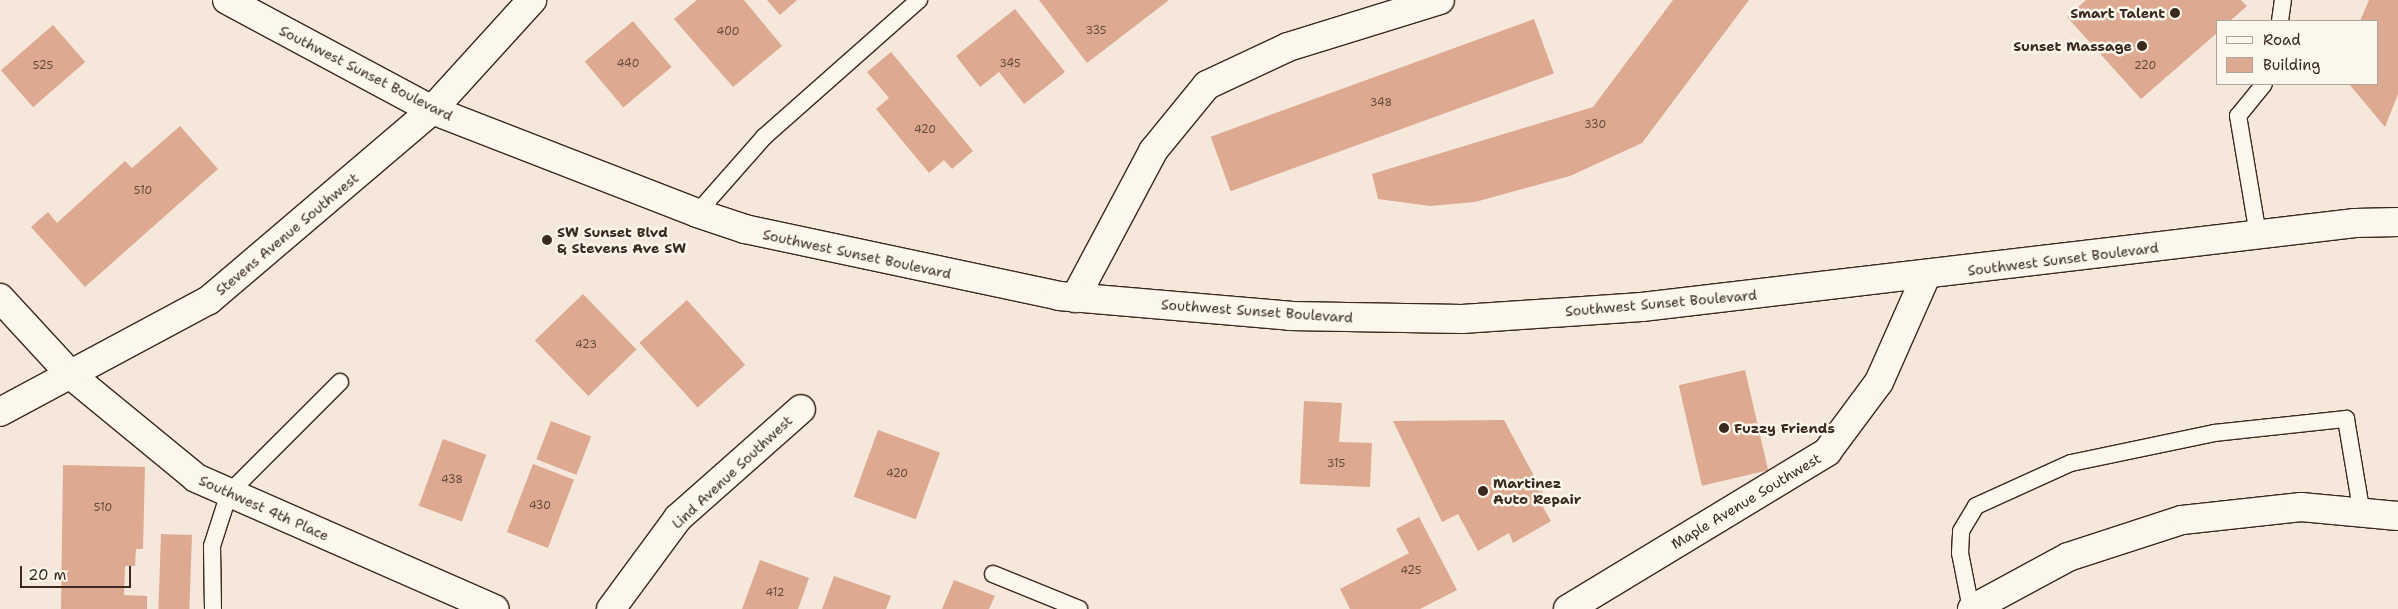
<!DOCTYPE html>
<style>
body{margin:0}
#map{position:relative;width:2398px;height:609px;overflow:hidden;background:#f5e7da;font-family:"Shantell Sans",sans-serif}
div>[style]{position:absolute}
.building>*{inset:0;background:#dda990;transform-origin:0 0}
.roads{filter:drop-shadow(1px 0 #3b2a1e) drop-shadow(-1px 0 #3b2a1e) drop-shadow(0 1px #3b2a1e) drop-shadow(0 -1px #3b2a1e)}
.service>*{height:16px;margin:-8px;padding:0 8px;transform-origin:8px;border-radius:8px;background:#fbf7ec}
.minor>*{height:28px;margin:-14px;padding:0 14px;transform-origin:14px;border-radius:14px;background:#fbf7ec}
.tertiary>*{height:28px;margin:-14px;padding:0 14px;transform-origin:14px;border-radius:14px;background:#fbf7ec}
.secondary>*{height:28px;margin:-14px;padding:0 14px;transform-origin:14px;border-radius:14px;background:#fbf7ec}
.dots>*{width:14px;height:14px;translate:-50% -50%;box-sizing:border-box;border:2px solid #fbf7ec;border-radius:50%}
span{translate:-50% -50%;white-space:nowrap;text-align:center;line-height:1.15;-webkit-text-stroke:5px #fbf7ec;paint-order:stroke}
.number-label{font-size:11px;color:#644a3a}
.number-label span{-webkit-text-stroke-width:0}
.poi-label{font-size:14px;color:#3b2a1e;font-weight:700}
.right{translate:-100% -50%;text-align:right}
.left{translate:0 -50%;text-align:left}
.street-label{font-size:14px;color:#3b2a1e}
.legend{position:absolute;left:2216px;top:20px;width:162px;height:65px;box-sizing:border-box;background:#fbf7ec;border:1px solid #aea59a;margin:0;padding:6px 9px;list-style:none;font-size:15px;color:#3b2a1e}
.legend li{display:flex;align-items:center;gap:10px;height:25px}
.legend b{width:25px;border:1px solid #aea59a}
.scale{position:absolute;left:20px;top:566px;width:111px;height:22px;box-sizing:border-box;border:2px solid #3b2a1e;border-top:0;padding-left:6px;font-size:15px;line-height:18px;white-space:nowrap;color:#3b2a1e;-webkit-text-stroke:4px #fbf7ec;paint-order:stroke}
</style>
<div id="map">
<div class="building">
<div style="clip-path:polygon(697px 0,744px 0,782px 46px,733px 87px,674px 19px)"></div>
<div style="clip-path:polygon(767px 0,797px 0,780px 15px)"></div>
<div style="clip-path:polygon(1039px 0,1169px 0,1087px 63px)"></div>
<div style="clip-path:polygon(1673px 0,1749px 0,1642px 143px,1570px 176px,1475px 202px,1430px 206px,1378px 199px,1372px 174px,1593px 107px)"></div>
<div style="clip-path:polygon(2086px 0,2241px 0,2247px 6px,2230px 21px,2217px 21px,2217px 33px,2141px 99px,2067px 17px)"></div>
<div style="clip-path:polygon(2369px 0,2398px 0,2398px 94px,2385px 127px,2349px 84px,2377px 84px,2377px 21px,2360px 21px)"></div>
<div style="clip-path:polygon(1015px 9px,1065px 72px,1024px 104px,999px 72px,980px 87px,956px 56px)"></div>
<div style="left:1534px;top:19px;width:58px;height:344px;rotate:70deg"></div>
<div style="left:633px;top:21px;width:60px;height:63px;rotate:50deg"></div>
<div style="left:53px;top:25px;width:49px;height:69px;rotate:49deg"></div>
<div style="clip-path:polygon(891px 52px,973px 151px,952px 169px,944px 160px,929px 173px,876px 109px,889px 98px,867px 72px)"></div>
<div style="clip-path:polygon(180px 126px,218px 169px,85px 287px,31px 227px,48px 212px,57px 223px,125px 161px,132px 168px)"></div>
<div style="left:583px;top:294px;width:77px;height:67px;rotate:46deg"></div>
<div style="left:687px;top:300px;width:87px;height:64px;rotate:48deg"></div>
<div style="left:1745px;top:370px;width:103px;height:68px;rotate:77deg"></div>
<div style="clip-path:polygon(1304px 401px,1342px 403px,1339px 442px,1372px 443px,1370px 487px,1300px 484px)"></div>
<div style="clip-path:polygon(1504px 420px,1549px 504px,1543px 507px,1551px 521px,1513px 543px,1509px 533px,1478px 551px,1458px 514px,1442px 522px,1393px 421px)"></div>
<div style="left:551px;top:421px;width:43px;height:41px;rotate:21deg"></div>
<div style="left:878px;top:430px;width:66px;height:71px;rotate:20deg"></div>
<div style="left:443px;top:439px;width:46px;height:71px;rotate:20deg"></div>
<div style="left:533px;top:464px;width:44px;height:73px;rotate:21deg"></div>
<div style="clip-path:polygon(63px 465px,145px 467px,143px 549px,136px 549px,135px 566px,125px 566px,124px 595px,147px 596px,147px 609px,61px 609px)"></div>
<div style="clip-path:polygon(1419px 517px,1457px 590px,1420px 609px,1350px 609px,1340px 589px,1409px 553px,1396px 529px)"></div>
<div style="left:161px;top:534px;width:31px;height:75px;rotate:2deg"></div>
<div style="clip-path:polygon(760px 560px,809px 578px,798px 609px,742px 609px)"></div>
<div style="clip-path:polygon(834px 576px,891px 596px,886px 609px,822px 609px)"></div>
<div style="clip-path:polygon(954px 580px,995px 596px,989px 609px,942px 609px)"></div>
</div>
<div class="roads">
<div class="service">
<div style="left:2280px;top:21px;width:21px;rotate:-82deg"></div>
<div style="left:697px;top:213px;width:101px;rotate:-48.6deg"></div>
<div style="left:764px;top:137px;width:207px;rotate:-41.5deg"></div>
<div style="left:2258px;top:235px;width:121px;rotate:-99.5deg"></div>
<div style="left:2238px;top:116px;width:41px;rotate:-50.9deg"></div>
<div style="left:993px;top:574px;width:93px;rotate:22.1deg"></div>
<div style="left:213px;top:609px;width:63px;rotate:-90.9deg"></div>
<div style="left:212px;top:546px;width:56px;rotate:-72.2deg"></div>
<div style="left:229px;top:493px;width:157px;rotate:-45deg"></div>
<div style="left:1971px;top:609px;width:57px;rotate:-101.1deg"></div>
<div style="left:1960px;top:553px;width:22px;rotate:-87deg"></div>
<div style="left:1961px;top:531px;width:29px;rotate:-59deg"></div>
<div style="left:1976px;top:506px;width:104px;rotate:-24.4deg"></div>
<div style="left:2071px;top:463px;width:146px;rotate:-11.8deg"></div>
<div style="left:2214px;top:433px;width:133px;rotate:-6.1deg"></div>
<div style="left:2346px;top:419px;width:91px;rotate:80.5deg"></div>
</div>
<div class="minor">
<div style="left:0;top:298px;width:106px;rotate:47.3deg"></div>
<div style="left:72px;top:376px;width:161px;rotate:39.4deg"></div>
<div style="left:196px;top:478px;width:326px;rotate:23.7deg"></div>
<div style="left:1075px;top:298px;width:166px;rotate:-62deg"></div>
<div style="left:1153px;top:151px;width:85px;rotate:-50.7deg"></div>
<div style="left:1207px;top:85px;width:89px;rotate:-25.1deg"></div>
<div style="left:1288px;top:47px;width:159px;rotate:-17.2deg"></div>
<div style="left:0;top:412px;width:237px;rotate:-28.2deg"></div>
<div style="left:209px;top:300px;width:293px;rotate:-40.4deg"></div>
<div style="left:432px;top:110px;width:149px;rotate:-47.7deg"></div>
<div style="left:611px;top:609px;width:113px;rotate:-53.6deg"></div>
<div style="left:678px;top:518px;width:164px;rotate:-41.5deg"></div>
<div style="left:1568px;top:609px;width:303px;rotate:-31.2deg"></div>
<div style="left:1827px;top:452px;width:87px;rotate:-53.4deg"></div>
<div style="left:1879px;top:382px;width:116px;rotate:-66.1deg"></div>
</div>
<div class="tertiary">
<div style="left:1972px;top:609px;width:109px;rotate:-28.4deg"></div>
<div style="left:2068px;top:557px;width:120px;rotate:-18deg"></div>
<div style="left:2182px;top:520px;width:120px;rotate:-6.2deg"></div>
<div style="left:2301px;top:507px;width:97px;rotate:5.3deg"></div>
</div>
<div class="secondary">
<div style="left:227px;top:0;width:233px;rotate:28.2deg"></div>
<div style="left:432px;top:110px;width:284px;rotate:21.2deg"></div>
<div style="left:697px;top:213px;width:51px;rotate:18.4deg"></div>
<div style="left:745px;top:229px;width:321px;rotate:12deg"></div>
<div style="left:1059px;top:296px;width:232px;rotate:4.9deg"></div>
<div style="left:1290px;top:316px;width:172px;rotate:1deg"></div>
<div style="left:1462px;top:319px;width:180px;rotate:-3.8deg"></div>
<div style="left:1642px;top:307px;width:718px;rotate:-6.72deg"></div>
<div style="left:2355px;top:223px;width:43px;rotate:-1.3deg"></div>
</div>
</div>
<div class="dots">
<div style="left:2175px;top:13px;background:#3b2a1e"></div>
<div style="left:2142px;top:46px;background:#3b2a1e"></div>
<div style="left:547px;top:240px;background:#3b2a1e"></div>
<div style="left:1724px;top:428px;background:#3b2a1e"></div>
<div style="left:1483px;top:491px;background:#3b2a1e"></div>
</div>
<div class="number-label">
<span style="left:1096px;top:31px">335</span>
<span style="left:728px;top:32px">400</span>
<span style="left:628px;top:64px">440</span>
<span style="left:1010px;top:64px">345</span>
<span style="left:43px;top:66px">525</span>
<span style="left:2145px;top:66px">220</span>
<span style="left:1381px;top:103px">348</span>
<span style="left:1595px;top:125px">330</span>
<span style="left:925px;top:130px">420</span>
<span style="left:143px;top:191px">510</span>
<span style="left:586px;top:345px">423</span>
<span style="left:1336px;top:464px">315</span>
<span style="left:897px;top:474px">420</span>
<span style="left:452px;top:480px">438</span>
<span style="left:540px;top:506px">430</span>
<span style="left:103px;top:508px">510</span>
<span style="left:1411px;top:571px">425</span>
<span style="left:775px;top:593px">412</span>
</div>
<div class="poi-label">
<span class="right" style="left:2165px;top:13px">Smart Talent</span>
<span class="right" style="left:2132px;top:46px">Sunset Massage</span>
<span class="left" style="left:557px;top:240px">SW Sunset Blvd<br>&amp; Stevens Ave SW</span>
<span class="left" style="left:1734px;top:428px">Fuzzy Friends</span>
<span class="left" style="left:1493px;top:491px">Martinez<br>Auto Repair</span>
</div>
<div class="street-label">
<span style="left:366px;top:73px;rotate:27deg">Southwest Sunset Boulevard</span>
<span style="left:287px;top:234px;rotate:-40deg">Stevens Avenue Southwest</span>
<span style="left:857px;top:254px;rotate:12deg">Southwest Sunset Boulevard</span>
<span style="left:2063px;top:259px;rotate:-7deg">Southwest Sunset Boulevard</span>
<span style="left:1661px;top:303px;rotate:-5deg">Southwest Sunset Boulevard</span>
<span style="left:1257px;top:311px;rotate:4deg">Southwest Sunset Boulevard</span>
<span style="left:732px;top:472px;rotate:-43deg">Lind Avenue Southwest</span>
<span style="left:1746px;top:501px;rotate:-31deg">Maple Avenue Southwest</span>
<span style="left:264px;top:508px;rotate:24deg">Southwest 4th Place</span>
</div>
<ul class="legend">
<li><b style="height:6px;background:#fbf7ec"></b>Road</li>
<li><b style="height:14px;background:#dda990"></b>Building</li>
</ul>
<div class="scale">20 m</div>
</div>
